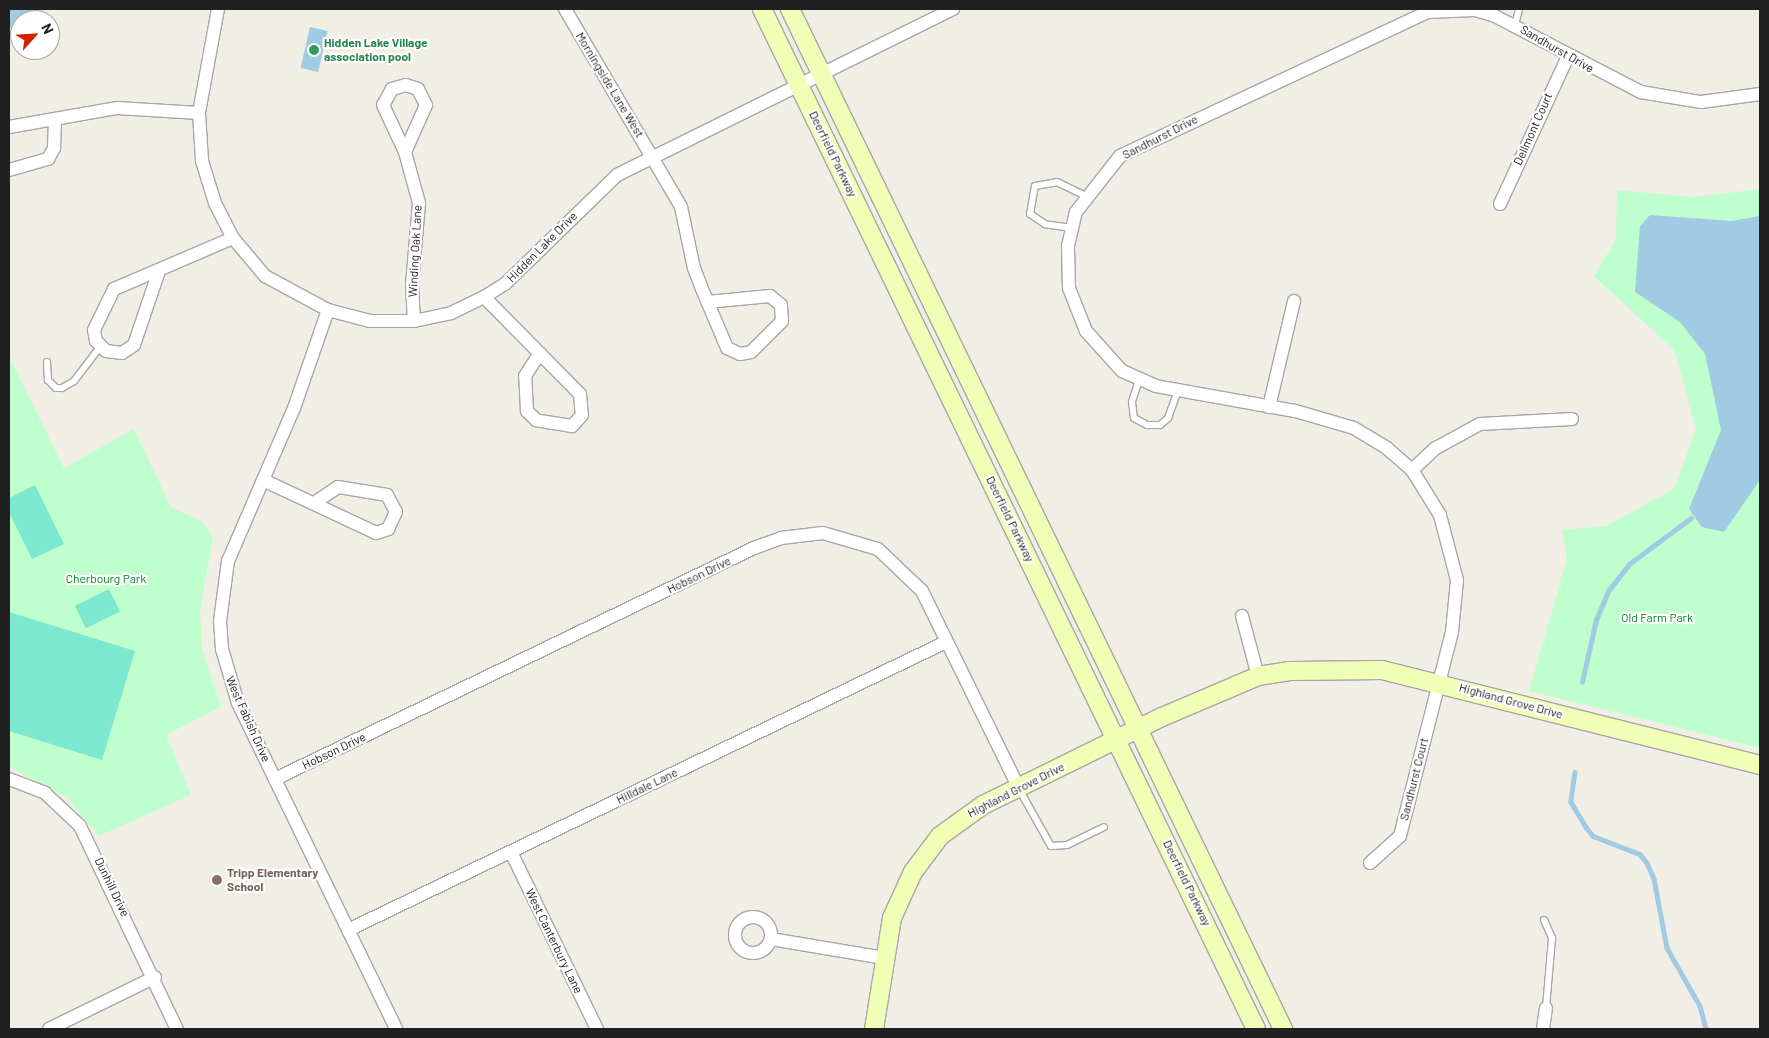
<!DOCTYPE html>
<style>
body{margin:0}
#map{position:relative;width:1769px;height:1038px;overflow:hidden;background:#f1efe5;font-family:Barlow,sans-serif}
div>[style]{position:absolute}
.park>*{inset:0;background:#beffcd}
.pitch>*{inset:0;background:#7be8cf;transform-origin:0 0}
.water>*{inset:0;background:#a1cae3;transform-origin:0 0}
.stream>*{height:4.5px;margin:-2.25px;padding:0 2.25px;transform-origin:2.25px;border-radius:2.25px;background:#a1cae3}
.roads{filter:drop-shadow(1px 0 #a7a7a7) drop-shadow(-1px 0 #a7a7a7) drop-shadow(0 1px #a7a7a7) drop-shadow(0 -1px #a7a7a7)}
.lane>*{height:6px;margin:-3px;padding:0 3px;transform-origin:3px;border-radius:3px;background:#fff}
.street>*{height:12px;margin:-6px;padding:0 6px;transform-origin:6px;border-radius:6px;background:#fff}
.street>.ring{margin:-6px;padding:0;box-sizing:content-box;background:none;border:12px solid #fff;border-radius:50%}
.secondary>*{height:18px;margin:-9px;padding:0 9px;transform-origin:9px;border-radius:9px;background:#f0ffb5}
.dots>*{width:14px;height:14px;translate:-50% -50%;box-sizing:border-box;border:2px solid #fff;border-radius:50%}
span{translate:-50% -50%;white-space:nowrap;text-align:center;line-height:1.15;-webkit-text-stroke:4.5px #fff;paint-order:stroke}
.leisure-label{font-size:12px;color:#27864d;font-weight:700}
.left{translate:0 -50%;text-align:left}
.street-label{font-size:12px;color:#202020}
.park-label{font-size:12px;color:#028520}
.education-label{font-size:12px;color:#785e54;font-weight:700}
.frame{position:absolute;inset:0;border:10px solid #202020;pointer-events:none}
.north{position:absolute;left:10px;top:10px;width:50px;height:50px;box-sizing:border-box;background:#fff;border:1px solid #a6a6a6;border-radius:50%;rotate:64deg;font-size:14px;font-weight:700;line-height:20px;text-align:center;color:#202020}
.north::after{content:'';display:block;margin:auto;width:18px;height:22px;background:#cf2000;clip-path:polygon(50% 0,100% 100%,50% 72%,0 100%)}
</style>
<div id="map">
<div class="park">
<div style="clip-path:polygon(1760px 189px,1760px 748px,1529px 691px,1567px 560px,1562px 530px,1606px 526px,1674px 489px,1696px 429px,1675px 351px,1594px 276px,1616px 239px,1617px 190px,1693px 197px)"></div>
<div style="clip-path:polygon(9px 356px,64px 468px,134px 429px,171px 507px,203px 522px,213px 539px,200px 610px,202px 648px,221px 707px,166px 735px,191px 795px,99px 836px,66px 797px,9px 767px)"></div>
</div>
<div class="pitch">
<div style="clip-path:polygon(35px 485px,64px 544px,32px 559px,9px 512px,9px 498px)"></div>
<div style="left:109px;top:589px;width:25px;height:38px;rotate:64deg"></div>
<div style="clip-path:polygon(9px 612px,135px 651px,102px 760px,9px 731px)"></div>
</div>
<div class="water">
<div style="clip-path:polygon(9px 9px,34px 9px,33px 18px,9px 28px)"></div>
<div style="left:310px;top:27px;width:18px;height:42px;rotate:13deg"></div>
<div style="clip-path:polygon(1650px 215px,1731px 221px,1760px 216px,1760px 480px,1724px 532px,1702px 527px,1689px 509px,1721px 430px,1705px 354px,1680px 322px,1635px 292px,1640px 226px)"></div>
</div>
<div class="stream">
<div style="left:1582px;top:682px;width:64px;rotate:-77.3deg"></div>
<div style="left:1596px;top:620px;width:33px;rotate:-67deg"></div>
<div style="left:1609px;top:590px;width:33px;rotate:-52deg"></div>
<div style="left:1629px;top:564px;width:77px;rotate:-36.6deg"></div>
<div style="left:1575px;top:772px;width:30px;rotate:98deg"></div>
<div style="left:1571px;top:802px;width:29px;rotate:59deg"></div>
<div style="left:1586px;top:827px;width:11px;rotate:52deg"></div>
<div style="left:1593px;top:836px;width:50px;rotate:21deg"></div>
<div style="left:1640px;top:854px;width:11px;rotate:52deg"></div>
<div style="left:1647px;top:863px;width:17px;rotate:66deg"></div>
<div style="left:1654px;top:879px;width:70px;rotate:79.3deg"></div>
<div style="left:1667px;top:948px;width:67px;rotate:60.4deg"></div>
<div style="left:1700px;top:1006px;width:24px;rotate:75deg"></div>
</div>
<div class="roads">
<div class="lane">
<div style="left:1515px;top:25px;width:16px;rotate:-76deg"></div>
<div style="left:1072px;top:228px;width:27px;rotate:-172deg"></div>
<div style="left:1045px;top:224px;width:18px;rotate:-146deg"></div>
<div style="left:1030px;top:214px;width:28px;rotate:-80deg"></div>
<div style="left:1035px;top:186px;width:22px;rotate:-10deg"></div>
<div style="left:1057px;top:182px;width:32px;rotate:26deg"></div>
<div style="left:47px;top:362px;width:18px;rotate:87deg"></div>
<div style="left:48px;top:380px;width:11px;rotate:45deg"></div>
<div style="left:56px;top:388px;width:6px"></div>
<div style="left:62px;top:388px;width:14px;rotate:-30deg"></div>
<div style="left:74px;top:381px;width:43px;rotate:-52.6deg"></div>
<div style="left:1139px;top:380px;width:23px;rotate:108deg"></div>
<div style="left:1132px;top:402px;width:16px;rotate:83deg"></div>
<div style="left:1134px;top:418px;width:15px;rotate:28deg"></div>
<div style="left:1147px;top:425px;width:13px"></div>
<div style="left:1160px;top:425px;width:11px;rotate:-41deg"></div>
<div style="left:1168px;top:418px;width:30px;rotate:-70deg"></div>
<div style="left:1019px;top:789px;width:65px;rotate:60.7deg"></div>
<div style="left:1051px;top:846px;width:16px;rotate:-4deg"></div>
<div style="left:1067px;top:845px;width:41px;rotate:-25.9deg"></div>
<div style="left:1544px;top:920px;width:20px;rotate:66deg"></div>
<div style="left:1552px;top:938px;width:70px;rotate:94.9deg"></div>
</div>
<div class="street">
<div style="left:218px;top:9px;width:106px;rotate:100.4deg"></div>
<div style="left:199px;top:113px;width:48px;rotate:86.4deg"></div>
<div style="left:202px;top:161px;width:44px;rotate:72.8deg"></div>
<div style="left:215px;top:203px;width:39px;rotate:63deg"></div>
<div style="left:233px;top:238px;width:50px;rotate:49.9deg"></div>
<div style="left:265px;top:276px;width:72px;rotate:28.4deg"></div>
<div style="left:328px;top:310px;width:43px;rotate:14.7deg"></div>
<div style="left:370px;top:321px;width:44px"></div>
<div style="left:414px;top:321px;width:38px;rotate:-12deg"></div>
<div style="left:451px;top:313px;width:37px;rotate:-26deg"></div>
<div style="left:484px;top:297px;width:25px;rotate:-32deg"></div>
<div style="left:505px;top:284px;width:156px;rotate:-44.2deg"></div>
<div style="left:617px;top:175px;width:375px;rotate:-26.3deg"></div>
<div style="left:565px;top:9px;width:229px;rotate:59.6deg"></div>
<div style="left:681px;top:207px;width:62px;rotate:78deg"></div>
<div style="left:694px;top:268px;width:22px;rotate:69deg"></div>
<div style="left:702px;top:289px;width:64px;rotate:67deg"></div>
<div style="left:727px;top:348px;width:14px;rotate:25deg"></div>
<div style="left:740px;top:354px;width:11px;rotate:-10deg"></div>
<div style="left:751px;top:352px;width:44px;rotate:-45deg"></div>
<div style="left:782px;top:321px;width:16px;rotate:-94deg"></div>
<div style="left:781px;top:305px;width:14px;rotate:-141deg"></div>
<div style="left:770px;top:296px;width:63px;rotate:174.6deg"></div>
<div style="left:9px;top:127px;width:110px;rotate:-10deg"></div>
<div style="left:117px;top:108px;width:82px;rotate:3.5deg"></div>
<div style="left:405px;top:152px;width:51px;rotate:-65.9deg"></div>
<div style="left:426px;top:105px;width:18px;rotate:-117deg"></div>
<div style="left:418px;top:89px;width:13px;rotate:-162deg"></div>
<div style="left:406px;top:85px;width:15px;rotate:164deg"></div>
<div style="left:392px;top:89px;width:18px;rotate:119deg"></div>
<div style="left:383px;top:105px;width:52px;rotate:64.9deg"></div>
<div style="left:405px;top:152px;width:53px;rotate:74.6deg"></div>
<div style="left:419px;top:203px;width:81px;rotate:94.9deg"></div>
<div style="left:412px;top:284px;width:37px;rotate:87deg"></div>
<div style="left:9px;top:170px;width:41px;rotate:-15.8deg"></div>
<div style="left:48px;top:159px;width:13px;rotate:-61deg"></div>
<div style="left:54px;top:148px;width:29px;rotate:-88deg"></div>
<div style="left:1500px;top:204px;width:163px;rotate:-65.3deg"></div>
<div style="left:159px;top:271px;width:78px;rotate:108.7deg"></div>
<div style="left:134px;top:345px;width:14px;rotate:146deg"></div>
<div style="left:122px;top:353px;width:16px;rotate:-173deg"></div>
<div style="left:106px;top:351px;width:14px;rotate:-135deg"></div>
<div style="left:96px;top:341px;width:11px;rotate:-100deg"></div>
<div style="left:94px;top:330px;width:46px;rotate:-64deg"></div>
<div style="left:114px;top:289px;width:129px;rotate:-23.2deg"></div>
<div style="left:484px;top:297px;width:136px;rotate:45.3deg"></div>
<div style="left:580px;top:394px;width:21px;rotate:85deg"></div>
<div style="left:582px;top:415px;width:15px;rotate:132deg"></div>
<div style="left:572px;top:426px;width:36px;rotate:-171deg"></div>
<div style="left:536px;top:420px;width:13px;rotate:-135deg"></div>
<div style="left:527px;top:411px;width:35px;rotate:-93deg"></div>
<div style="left:525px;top:376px;width:27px;rotate:-57deg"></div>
<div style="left:328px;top:310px;width:104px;rotate:109.1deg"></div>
<div style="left:294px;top:408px;width:167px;rotate:113.3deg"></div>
<div style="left:228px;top:561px;width:61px;rotate:97.6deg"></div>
<div style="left:220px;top:621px;width:28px;rotate:86deg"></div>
<div style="left:222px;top:649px;width:56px;rotate:73.5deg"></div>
<div style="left:238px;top:703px;width:362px;rotate:64.1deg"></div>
<div style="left:1269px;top:407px;width:109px;rotate:-76.7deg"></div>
<div style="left:1412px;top:470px;width:33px;rotate:-43deg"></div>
<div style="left:1436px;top:448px;width:50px;rotate:-28.6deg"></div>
<div style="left:1480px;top:424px;width:92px;rotate:-3.1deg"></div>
<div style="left:263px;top:480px;width:125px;rotate:25.1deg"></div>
<div style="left:376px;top:533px;width:13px;rotate:-18deg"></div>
<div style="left:388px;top:529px;width:19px;rotate:-65deg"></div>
<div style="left:396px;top:512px;width:19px;rotate:-118deg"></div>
<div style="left:387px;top:495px;width:50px;rotate:-170.7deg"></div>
<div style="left:338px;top:487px;width:27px;rotate:146deg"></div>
<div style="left:1242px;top:616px;width:62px;rotate:75.1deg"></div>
<div style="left:9px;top:779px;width:39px;rotate:21deg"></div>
<div style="left:45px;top:793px;width:48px;rotate:43.3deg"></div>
<div style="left:80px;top:826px;width:225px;rotate:64.5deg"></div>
<div style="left:275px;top:779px;width:532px;rotate:-25.75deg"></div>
<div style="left:754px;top:548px;width:29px;rotate:-20deg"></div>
<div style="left:781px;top:538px;width:42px;rotate:-6.8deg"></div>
<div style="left:823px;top:533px;width:57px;rotate:16.2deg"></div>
<div style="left:878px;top:549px;width:61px;rotate:43.7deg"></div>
<div style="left:922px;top:591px;width:220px;rotate:63.8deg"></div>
<div style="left:511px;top:852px;width:197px;rotate:64.1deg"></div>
<div style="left:1370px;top:863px;width:40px;rotate:-42deg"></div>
<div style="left:1400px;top:836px;width:211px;rotate:-75.7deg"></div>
<div style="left:1452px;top:632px;width:52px;rotate:-84.5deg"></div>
<div style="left:1457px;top:580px;width:67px;rotate:-104.7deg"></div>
<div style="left:1440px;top:515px;width:53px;rotate:-121.9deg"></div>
<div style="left:1412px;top:470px;width:33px;rotate:-139deg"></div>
<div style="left:1387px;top:448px;width:39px;rotate:-149deg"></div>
<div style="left:1354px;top:428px;width:61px;rotate:-163.9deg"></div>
<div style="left:1295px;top:411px;width:141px;rotate:-169.8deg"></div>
<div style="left:1156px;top:386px;width:37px;rotate:-156deg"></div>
<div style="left:1122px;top:371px;width:54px;rotate:-132deg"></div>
<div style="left:1086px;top:331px;width:46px;rotate:-111.6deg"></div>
<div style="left:1069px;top:288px;width:42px;rotate:-91.4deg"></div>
<div style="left:1068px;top:246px;width:35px;rotate:-77deg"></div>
<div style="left:1076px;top:212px;width:71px;rotate:-51.8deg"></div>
<div style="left:1120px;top:156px;width:339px;rotate:-25.1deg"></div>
<div style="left:1427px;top:12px;width:48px;rotate:-2.4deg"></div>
<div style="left:1475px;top:10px;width:19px;rotate:16deg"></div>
<div style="left:1493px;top:15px;width:167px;rotate:27.5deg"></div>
<div style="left:1641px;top:92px;width:61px;rotate:9.5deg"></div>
<div style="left:1701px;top:102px;width:60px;rotate:-7.7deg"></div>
<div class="ring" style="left:735px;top:917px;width:24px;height:24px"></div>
<div style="left:348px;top:930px;width:664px;rotate:-25.72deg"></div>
<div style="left:771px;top:939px;width:115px;rotate:9.5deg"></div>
<div style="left:49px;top:1029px;width:118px;rotate:-26.1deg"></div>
<div style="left:1543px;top:1029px;width:21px;rotate:-82deg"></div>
</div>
<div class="secondary">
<div style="left:762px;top:9px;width:1133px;rotate:64.16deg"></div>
<div style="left:790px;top:9px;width:1133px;rotate:64.2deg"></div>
<div style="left:874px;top:1029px;width:112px;rotate:-80.8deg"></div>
<div style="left:892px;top:918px;width:51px;rotate:-65.5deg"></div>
<div style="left:913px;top:872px;width:45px;rotate:-53.1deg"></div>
<div style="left:940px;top:836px;width:53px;rotate:-35.8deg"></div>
<div style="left:983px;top:805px;width:199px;rotate:-26.2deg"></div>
<div style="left:1162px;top:717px;width:104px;rotate:-23.1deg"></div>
<div style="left:1258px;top:676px;width:32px;rotate:-9deg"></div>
<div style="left:1290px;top:671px;width:92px;rotate:-0.6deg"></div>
<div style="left:1382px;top:670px;width:390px;rotate:14.1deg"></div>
</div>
</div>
<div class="dots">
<div style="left:314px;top:50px;background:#2e9e5b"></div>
<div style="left:217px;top:880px;background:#8d6e63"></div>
</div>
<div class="leisure-label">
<span class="left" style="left:324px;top:50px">Hidden Lake Village<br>association pool</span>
</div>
<div class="street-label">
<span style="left:1557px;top:49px;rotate:30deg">Sandhurst Drive</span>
<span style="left:610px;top:85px;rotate:59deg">Morningside Lane West</span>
<span style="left:1533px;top:129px;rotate:-66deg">Dellmont Court</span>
<span style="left:1160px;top:137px;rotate:-27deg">Sandhurst Drive</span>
<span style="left:833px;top:154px;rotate:64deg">Deerfield Parkway</span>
<span style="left:542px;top:247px;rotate:-45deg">Hidden Lake Drive</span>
<span style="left:415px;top:251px;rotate:-87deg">Winding Oak Lane</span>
<span style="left:1010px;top:519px;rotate:64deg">Deerfield Parkway</span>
<span style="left:699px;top:575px;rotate:-26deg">Hobson Drive</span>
<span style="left:1511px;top:701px;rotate:15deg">Highland Grove Drive</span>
<span style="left:248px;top:719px;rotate:66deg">West Fabish Drive</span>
<span style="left:334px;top:751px;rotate:-26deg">Hobson Drive</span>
<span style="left:1414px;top:779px;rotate:-76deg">Sandhurst Court</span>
<span style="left:647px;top:786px;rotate:-26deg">Hilldale Lane</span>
<span style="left:1016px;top:790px;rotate:-27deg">Highland Grove Drive</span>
<span style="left:1187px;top:883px;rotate:64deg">Deerfield Parkway</span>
<span style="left:112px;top:887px;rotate:64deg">Dunhill Drive</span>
<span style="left:554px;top:941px;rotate:64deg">West Canterbury Lane</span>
</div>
<div class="park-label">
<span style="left:106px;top:579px">Cherbourg Park</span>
<span style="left:1657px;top:618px">Old Farm Park</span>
</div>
<div class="education-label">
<span class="left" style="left:227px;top:880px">Tripp Elementary<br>School</span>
</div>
<div class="frame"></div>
<div class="north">N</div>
</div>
